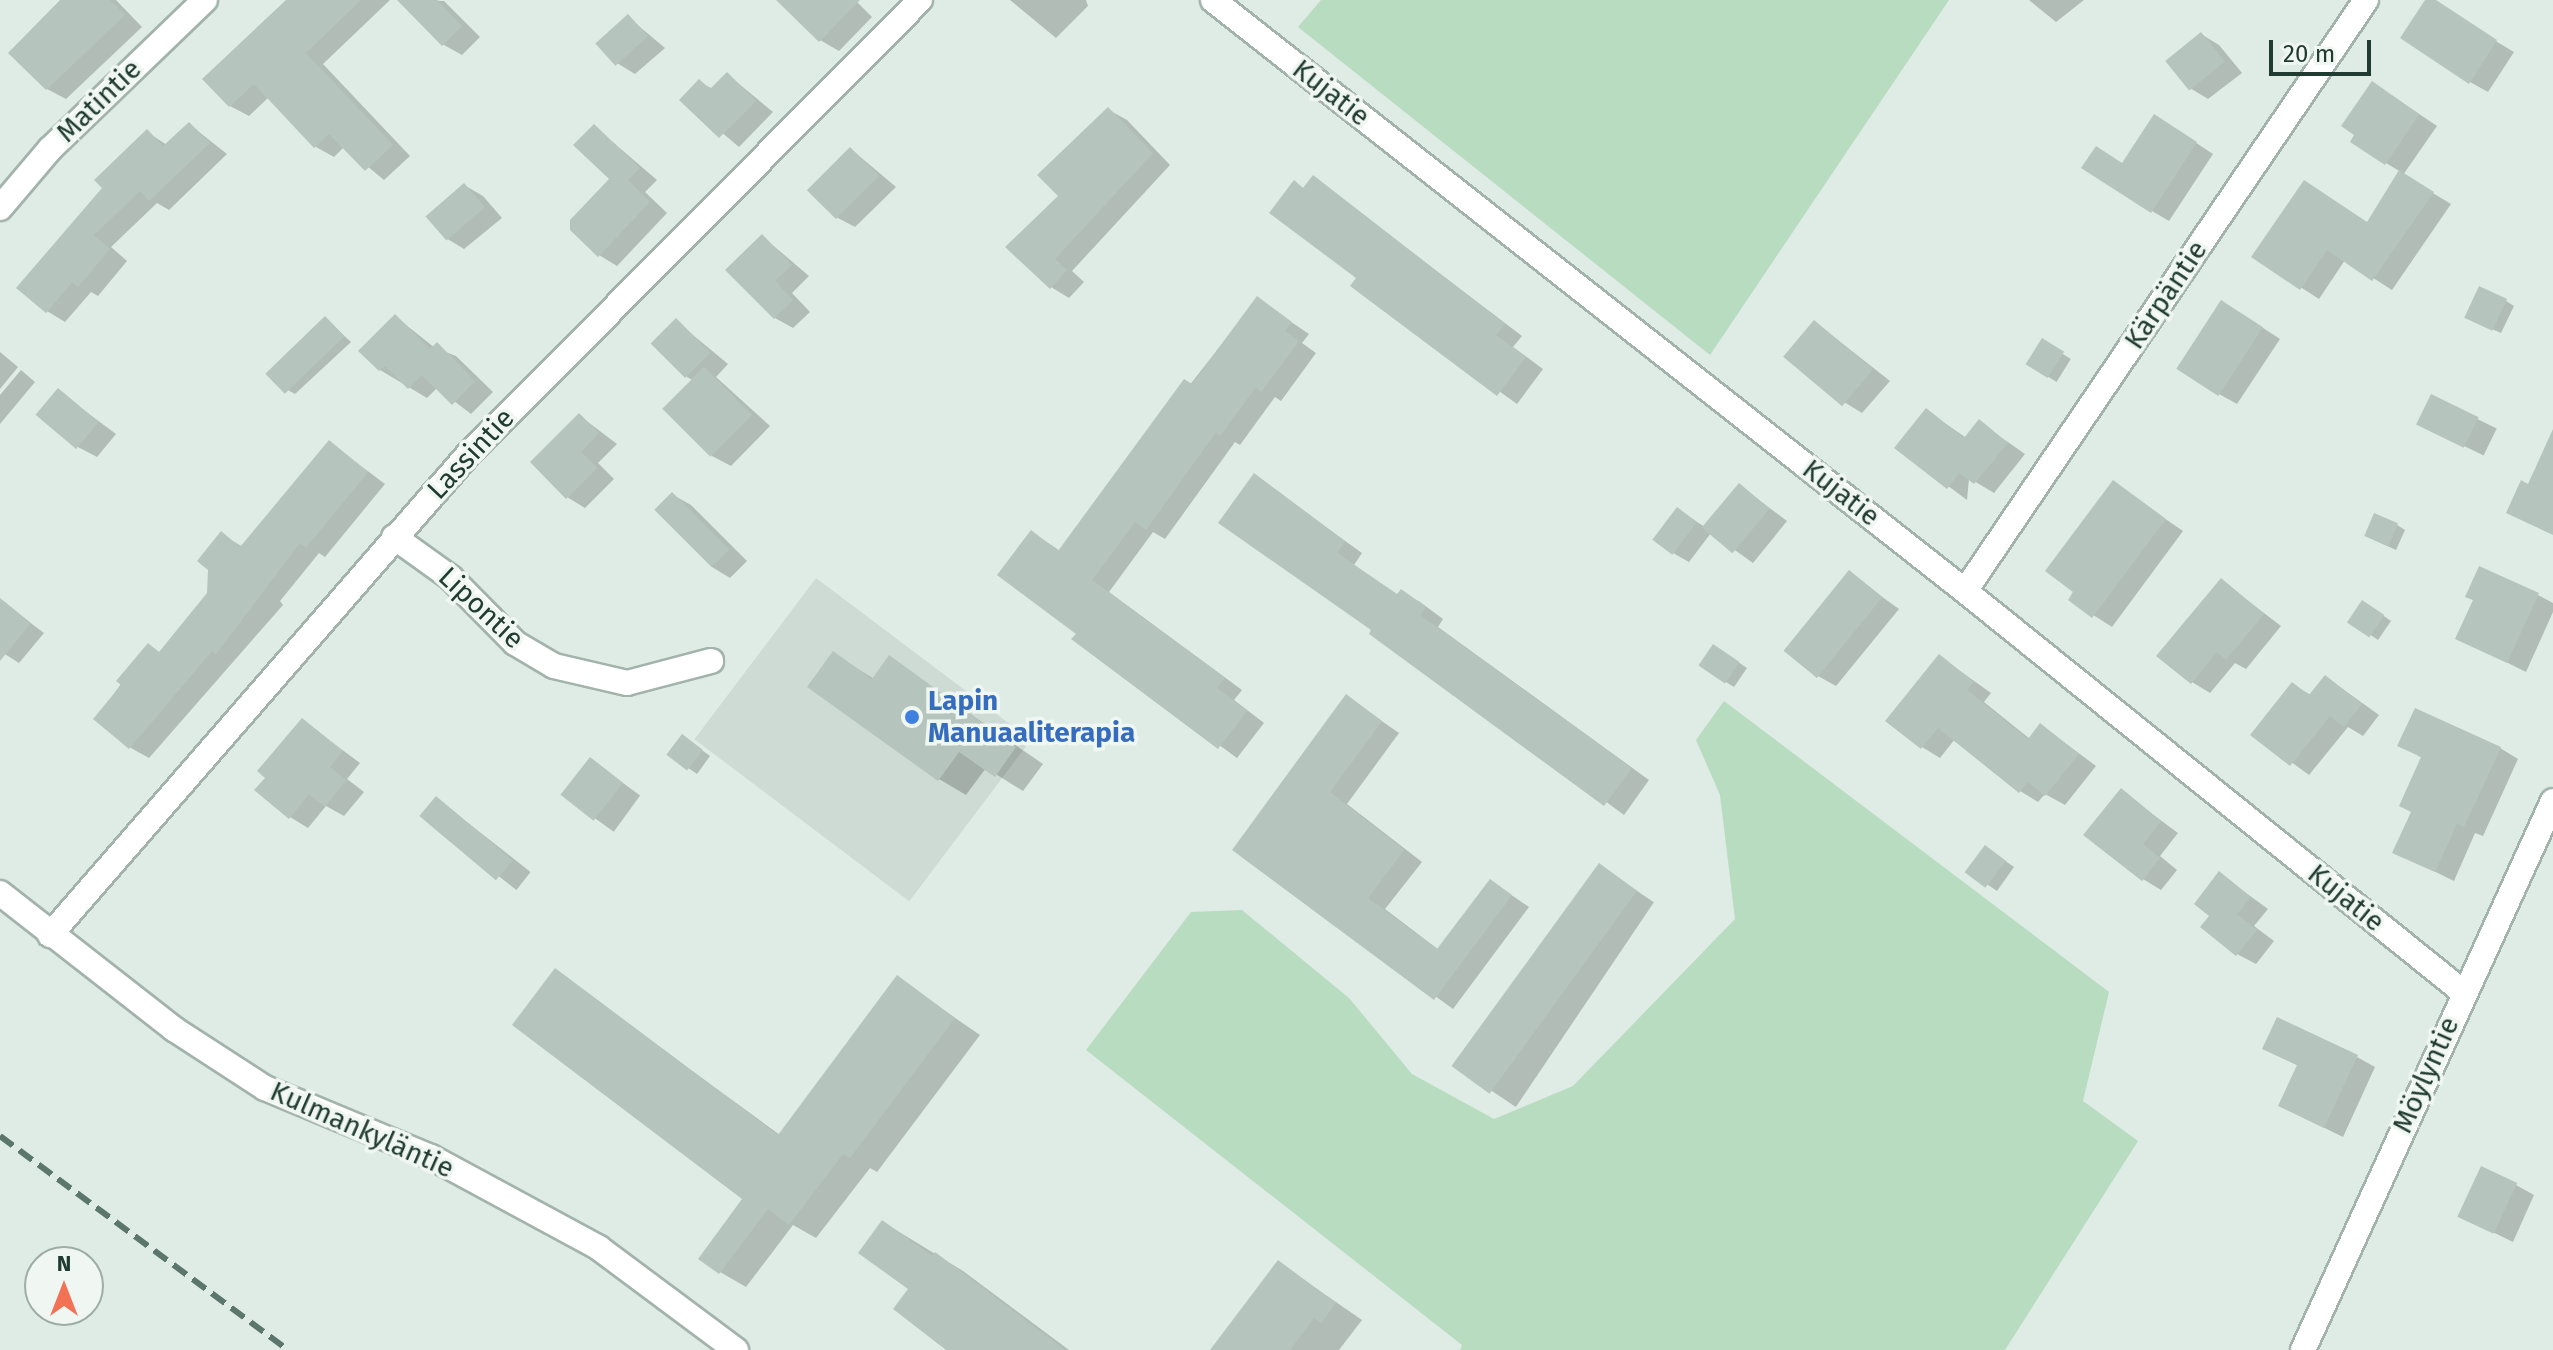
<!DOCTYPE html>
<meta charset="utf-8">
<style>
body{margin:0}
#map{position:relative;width:2553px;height:1350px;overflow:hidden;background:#dfebe5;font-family:"Fira Sans",sans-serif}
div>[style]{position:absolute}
.built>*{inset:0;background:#cedad4;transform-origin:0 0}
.green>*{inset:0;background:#b8dcbf}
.shadow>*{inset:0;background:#0003;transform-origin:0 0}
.building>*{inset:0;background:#b5c5be;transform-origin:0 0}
.roads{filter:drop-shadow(2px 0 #a2b3ac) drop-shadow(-2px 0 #a2b3ac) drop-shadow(0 2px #a2b3ac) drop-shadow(0 -2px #a2b3ac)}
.minor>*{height:24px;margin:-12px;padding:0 12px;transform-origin:12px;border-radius:12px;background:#fff}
.rail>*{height:6px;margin-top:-3px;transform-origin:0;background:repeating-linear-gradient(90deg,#5b776d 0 16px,transparent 0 24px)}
.dots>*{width:22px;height:22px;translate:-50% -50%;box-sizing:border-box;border:4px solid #f0f7f3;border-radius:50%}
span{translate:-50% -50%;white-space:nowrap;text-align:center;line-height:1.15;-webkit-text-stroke:7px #f0f7f3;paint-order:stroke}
.street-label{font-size:28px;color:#203b32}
.shop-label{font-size:28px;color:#366cbe;font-weight:700}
.left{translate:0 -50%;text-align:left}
.north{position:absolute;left:24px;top:1246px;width:80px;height:80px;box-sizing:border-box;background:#f0f7f3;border:2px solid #9daca6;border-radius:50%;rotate:0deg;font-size:22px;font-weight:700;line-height:32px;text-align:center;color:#203b32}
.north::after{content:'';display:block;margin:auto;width:28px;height:36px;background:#f27256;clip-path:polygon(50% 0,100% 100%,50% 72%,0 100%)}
.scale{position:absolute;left:2269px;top:40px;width:102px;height:36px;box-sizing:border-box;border:4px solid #203b32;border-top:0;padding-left:10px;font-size:24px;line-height:28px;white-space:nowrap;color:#203b32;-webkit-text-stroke:6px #f0f7f3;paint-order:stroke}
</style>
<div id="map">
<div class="built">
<div style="left:816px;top:578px;width:269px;height:202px;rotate:37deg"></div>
</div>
<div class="green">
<div style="clip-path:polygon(1321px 0,1949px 0,1710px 355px,1298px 27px)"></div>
<div style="clip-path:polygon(1724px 701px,2109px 992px,2083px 1101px,2138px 1141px,2005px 1350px,1460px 1350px,1462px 1345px,1086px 1050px,1191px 912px,1242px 910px,1349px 998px,1412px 1074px,1494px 1119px,1573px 1086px,1735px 919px,1720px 795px,1696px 740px)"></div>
</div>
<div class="shadow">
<div style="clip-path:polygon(64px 0,116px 0,142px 27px,66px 99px,47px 89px)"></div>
<div style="clip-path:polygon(288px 0,390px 0,323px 64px,410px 156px,384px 180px,344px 147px,334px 157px,316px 147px,269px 97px,249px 116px,230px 106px)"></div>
<div style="clip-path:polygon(416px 0,444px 1px,480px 37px,462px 55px,444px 45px,408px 8px)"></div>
<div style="clip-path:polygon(789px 0,855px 0,872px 17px,839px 51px,820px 40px)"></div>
<div style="clip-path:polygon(1010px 0,1086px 0,1088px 6px,1056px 38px)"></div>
<div style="clip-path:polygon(2029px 0,2084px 0,2056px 22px)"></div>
<div style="clip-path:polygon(2427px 0,2514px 52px,2488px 92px,2470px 82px)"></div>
<div style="clip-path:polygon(628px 17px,665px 48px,635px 74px,617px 63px)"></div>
<div style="clip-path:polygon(2201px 34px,2219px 45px,2242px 73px,2208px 99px,2190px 88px)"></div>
<div style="clip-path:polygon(727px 74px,773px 112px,739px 147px,682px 99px,699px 82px,713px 89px)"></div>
<div style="clip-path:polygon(2391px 95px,2437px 126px,2403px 175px,2451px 204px,2392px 290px,2345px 260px,2319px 299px,2254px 257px,2368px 224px,2401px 172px,2386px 163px)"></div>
<div style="clip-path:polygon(1109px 110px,1127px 120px,1170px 165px,1072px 271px,1084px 282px,1069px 298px,1051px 287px,1061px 196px)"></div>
<div style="clip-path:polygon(189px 124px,227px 154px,169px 210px,157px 203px,111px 247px,127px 261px,98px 296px,91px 292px,65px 322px,47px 311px,105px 188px,147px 132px,167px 145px)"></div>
<div style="clip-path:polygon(594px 126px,657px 180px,645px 192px,667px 213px,617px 266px,599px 255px,611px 179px)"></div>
<div style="clip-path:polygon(2172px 127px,2213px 154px,2169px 221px,2152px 211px)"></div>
<div style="clip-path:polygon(851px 149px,896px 187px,855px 227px,836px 217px)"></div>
<div style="clip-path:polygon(1313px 177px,1522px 336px,1513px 347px,1543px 369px,1517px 404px,1353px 286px,1359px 278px,1294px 183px,1305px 189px)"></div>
<div style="clip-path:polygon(464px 185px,483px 196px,502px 218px,464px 249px,446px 238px)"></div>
<div style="clip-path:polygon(762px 236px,809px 276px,792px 293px,810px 312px,793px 328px,775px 318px)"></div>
<div style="clip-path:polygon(1257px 299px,1309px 334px,1302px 343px,1316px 353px,1281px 401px,1275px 397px,1240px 445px,1235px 442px,1165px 539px,1153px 532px,1109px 592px,1242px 690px,1234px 700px,1264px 723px,1237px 758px,1074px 639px,1078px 633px,1032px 532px,1060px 551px)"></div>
<div style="clip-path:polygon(2506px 301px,2514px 306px,2501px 333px,2476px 322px)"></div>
<div style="clip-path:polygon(2240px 313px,2280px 339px,2237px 404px,2219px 394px)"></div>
<div style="clip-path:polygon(396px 317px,435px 348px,456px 356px,493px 392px,471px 414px,437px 388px,427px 398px,380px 370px)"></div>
<div style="clip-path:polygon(325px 318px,351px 342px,295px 394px,286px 389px)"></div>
<div style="clip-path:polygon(676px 321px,728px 364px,716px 377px,770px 426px,731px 466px,712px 456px,694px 381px,687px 377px)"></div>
<div style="clip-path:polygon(1815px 322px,1890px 381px,1862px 413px,1844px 402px)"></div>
<div style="left:2042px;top:341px;width:34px;height:27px;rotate:32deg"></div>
<div style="clip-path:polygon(0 352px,18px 367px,0 389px)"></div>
<div style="clip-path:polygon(21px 370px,35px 382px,0 424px,0 395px)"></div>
<div style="clip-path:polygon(58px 391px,116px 434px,97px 457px,78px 447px)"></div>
<div style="left:2432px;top:397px;width:72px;height:30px;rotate:26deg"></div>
<div style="clip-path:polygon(1927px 411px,1965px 437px,1979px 422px,2025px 454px,1994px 493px,1969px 478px,1967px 500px,1897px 448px)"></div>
<div style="clip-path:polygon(580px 416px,617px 444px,598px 463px,614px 479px,585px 508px,567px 497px)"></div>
<div style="clip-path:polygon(329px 442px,385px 484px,325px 557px,319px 553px,280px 601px,283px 605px,149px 758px,131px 748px,96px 719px,148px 646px,161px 653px,209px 594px,221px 534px,243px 547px)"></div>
<div style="clip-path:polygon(1254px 476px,1362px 553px,1354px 565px,1399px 596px,1402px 592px,1420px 602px,1443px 619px,1438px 627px,1649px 780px,1624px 815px,1374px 630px)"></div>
<div style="clip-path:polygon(2113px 483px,2183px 531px,2112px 627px,2070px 600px)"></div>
<div style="clip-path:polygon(1740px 486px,1787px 521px,1753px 563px,1711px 533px,1689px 562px,1673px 553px,1678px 510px,1705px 527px)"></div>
<div style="clip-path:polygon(673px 495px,691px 505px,747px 561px,730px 578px,712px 567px)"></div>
<div style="clip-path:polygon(2397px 525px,2405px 530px,2396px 550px,2374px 540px)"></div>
<div style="clip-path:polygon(1849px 573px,1899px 609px,1836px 686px,1818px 676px)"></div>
<div style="clip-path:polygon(2222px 581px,2281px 626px,2246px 669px,2235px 663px,2210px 693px,2192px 682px)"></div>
<div style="clip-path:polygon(2538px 595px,2553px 603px,2553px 612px,2526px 672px,2458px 638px)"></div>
<div style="clip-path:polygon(0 600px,44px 633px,19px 663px,0 651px)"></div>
<div style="clip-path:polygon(2371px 607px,2391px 621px,2378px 640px,2350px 621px)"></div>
<div style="clip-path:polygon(1722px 651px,1747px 668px,1734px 687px,1726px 682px)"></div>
<div style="clip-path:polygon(834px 654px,874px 679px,889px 658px,1043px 764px,1023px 791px,986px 768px,966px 795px,939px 779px)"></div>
<div style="clip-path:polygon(1939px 656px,1991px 693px,1984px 702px,2030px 739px,2041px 725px,2096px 766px,2065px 805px,2045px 794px,2038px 802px,2020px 791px,1955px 739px,1940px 758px,1922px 747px)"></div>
<div style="clip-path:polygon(2326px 677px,2379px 715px,2363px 736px,2348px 727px,2309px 775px,2253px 734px,2293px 685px,2311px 695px)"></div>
<div style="clip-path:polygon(1347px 697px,1399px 733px,1347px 804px,1422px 862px,1385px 909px,1439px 950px,1491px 881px,1529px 907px,1453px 1009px,1235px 850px)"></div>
<div style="clip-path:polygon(302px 720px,360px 763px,347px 779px,364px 792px,344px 816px,326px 806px,308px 828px,290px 817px,267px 777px)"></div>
<div style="clip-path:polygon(691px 742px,710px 756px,697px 774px,669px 755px)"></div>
<div style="clip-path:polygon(2500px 748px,2518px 759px,2483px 836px,2475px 833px,2454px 881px,2395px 852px,2413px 812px,2423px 758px,2418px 756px)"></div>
<div style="left:590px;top:759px;width:62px;height:45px;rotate:36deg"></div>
<div style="clip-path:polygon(2121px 791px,2178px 833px,2160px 856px,2177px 870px,2161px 890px,2143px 879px)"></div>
<div style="left:436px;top:798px;width:120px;height:23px;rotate:38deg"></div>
<div style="clip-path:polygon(1994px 853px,2014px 867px,1997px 891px,1969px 872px)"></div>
<div style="left:1600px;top:866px;width:65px;height:247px;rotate:34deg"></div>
<div style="clip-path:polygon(2220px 874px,2268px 909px,2254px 926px,2274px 941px,2256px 964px,2237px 954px,2212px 915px)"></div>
<div style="clip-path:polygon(555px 971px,780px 1135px,897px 978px,980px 1035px,877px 1172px,870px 1168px,816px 1238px,793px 1225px,746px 1287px,720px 1272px,745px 1199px)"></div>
<div style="clip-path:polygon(2264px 1049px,2357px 1057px,2375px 1067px,2343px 1137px,2280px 1106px,2299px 1066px)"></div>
<div style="clip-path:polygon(2516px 1185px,2534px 1195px,2513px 1242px,2460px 1216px)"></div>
<div style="clip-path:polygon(883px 1222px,963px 1271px,1069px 1350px,950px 1350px,911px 1288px)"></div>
<div style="clip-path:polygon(1278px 1262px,1362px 1320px,1339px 1350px,1213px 1350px)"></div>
</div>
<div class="building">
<div style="clip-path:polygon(60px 0,110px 0,125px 15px,46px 90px,8px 53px)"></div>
<div style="clip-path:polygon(286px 0,361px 0,306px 53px,393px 145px,365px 171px,329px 134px,314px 148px,254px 84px,229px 107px,202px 79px)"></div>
<div style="clip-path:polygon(397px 0,437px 0,462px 26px,442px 46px)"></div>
<div style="clip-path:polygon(776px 0,860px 0,819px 42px)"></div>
<div style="clip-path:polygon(2425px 0,2436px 0,2497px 40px,2469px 84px,2400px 38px)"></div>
<div style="left:628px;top:14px;width:30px;height:44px;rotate:48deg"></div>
<div style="left:2201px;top:32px;width:38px;height:46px;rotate:51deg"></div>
<div style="clip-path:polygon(727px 72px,756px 101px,719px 138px,679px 100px,699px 79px,710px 89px)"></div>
<div style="clip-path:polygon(2372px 81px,2419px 114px,2385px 165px,2350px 142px,2354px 135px,2341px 126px)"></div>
<div style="clip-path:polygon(1108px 107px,1153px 153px,1055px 259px,1067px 270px,1050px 289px,1005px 247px,1058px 196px,1037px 175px)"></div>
<div style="clip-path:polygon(2154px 114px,2197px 142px,2151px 213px,2081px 168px,2096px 146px,2122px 163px)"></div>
<div style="clip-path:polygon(189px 122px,210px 143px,149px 201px,140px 191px,94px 235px,110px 249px,78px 287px,72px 282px,46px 313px,16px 288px,102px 188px,94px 180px,147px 129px,163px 146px)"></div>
<div style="clip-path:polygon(594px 124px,640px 168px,628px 180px,650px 202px,598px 257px,570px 230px,570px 220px,609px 179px,573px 145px)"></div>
<div style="left:850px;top:147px;width:41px;height:61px;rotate:45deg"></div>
<div style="clip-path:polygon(2399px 170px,2434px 192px,2372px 281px,2327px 250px,2300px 290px,2251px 257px,2304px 180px,2367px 222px)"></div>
<div style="clip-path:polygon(1313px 175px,1505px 324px,1496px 335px,1526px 357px,1497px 396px,1350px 286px,1356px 278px,1269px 213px,1294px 180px,1303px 188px)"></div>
<div style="left:464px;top:183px;width:32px;height:51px;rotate:49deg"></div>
<div style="clip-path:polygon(762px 234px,792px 265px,775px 281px,793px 300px,774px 319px,725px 270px)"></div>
<div style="left:2479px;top:286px;width:31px;height:35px;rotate:25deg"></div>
<div style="clip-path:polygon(1257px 296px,1292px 322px,1285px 331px,1299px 341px,1261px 392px,1256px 387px,1220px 436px,1216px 432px,1146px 530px,1135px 522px,1092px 580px,1225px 678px,1217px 688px,1247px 711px,1218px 749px,1071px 639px,1076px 634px,997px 575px,1031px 530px,1058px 551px,1184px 379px,1192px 384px)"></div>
<div style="left:2221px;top:300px;width:50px;height:82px;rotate:33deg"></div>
<div style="clip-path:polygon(395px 314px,430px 349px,437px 342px,475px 381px,452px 405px,422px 375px,408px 389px,385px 366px,379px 371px,358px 351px)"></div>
<div style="left:325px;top:316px;width:28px;height:83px;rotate:46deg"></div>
<div style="left:676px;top:318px;width:49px;height:36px;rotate:45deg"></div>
<div style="left:1814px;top:320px;width:77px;height:48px;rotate:40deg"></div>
<div style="left:2042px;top:338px;width:26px;height:31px;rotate:32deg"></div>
<div style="left:704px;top:367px;width:68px;height:59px;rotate:45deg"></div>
<div style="left:58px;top:388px;width:53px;height:35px;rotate:40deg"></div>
<div style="left:2431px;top:394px;width:53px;height:34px;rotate:26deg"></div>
<div style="clip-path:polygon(1926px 408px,1964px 438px,1979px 419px,2008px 443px,1974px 484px,1959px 473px,1947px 489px,1894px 448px)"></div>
<div style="clip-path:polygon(579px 413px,599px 433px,581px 452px,597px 468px,566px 499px,530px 462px)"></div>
<div style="clip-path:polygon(2553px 429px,2553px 535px,2506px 513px,2521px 480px,2528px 484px)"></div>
<div style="clip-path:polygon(329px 440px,368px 472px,306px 548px,300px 543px,216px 654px,212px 651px,129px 749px,93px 719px,121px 685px,116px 681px,148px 643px,159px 652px,207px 593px,208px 570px,197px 561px,221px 531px,240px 547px)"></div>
<div style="clip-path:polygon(1254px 473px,1345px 541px,1337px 553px,1397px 594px,1401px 589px,1426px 607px,1420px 615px,1632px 768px,1604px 806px,1369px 634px,1371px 630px,1218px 523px)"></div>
<div style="clip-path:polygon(2113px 480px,2166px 519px,2092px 618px,2068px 600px,2073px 592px,2045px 571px)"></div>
<div style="left:1739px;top:483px;width:40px;height:58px;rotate:40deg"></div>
<div style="left:672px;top:492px;width:81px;height:25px;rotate:45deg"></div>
<div style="left:1677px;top:507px;width:25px;height:41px;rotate:37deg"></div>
<div style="left:2374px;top:513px;width:26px;height:25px;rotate:23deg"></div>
<div style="clip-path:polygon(2479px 566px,2539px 593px,2507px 663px,2455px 639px,2473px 600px,2465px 597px)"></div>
<div style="left:1849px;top:570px;width:43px;height:104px;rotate:39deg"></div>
<div style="clip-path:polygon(2221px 578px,2264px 614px,2226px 660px,2217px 652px,2191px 684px,2156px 656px)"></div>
<div style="clip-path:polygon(0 598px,31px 623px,0 661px)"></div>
<div style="left:2362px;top:600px;width:27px;height:27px;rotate:34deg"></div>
<div style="left:1713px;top:644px;width:32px;height:26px;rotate:34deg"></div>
<div style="clip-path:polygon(833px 651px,872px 679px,889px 655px,1016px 747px,995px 777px,959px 752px,938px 781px,807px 687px)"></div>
<div style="clip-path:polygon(1939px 654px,1974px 682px,1967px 690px,2028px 739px,2040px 723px,2079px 754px,2045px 796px,2028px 782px,2019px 793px,1938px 728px,1921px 749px,1885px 721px)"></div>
<div style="clip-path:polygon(2325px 675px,2362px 704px,2344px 727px,2330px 716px,2290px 766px,2250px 735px,2292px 682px,2309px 695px)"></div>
<div style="clip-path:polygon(1346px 694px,1382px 721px,1330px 792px,1404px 850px,1368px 898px,1437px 949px,1490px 879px,1512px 895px,1434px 1000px,1232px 850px)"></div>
<div style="clip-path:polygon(2415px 708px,2501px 747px,2464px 827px,2457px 824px,2435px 872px,2392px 853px,2411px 812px,2399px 806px,2421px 757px,2397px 746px)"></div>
<div style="clip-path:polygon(302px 718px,343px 751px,330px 767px,346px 780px,325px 807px,309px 794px,289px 819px,254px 790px,265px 778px,257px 771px)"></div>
<div style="left:682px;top:734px;width:26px;height:26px;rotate:37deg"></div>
<div style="left:590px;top:757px;width:42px;height:48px;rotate:38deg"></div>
<div style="clip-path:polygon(2121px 788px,2161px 821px,2143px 844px,2160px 858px,2142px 881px,2083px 835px)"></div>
<div style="left:436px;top:796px;width:100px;height:26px;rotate:40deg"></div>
<div style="left:1985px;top:845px;width:26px;height:34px;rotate:37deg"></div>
<div style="left:1599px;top:863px;width:47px;height:251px;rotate:36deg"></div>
<div style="clip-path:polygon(2219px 871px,2251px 897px,2237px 914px,2257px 930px,2236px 956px,2200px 927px,2209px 916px,2194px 904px)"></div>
<div style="clip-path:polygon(555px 968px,778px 1135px,897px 975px,955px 1018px,850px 1158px,843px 1154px,789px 1225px,768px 1209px,719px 1274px,698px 1259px,742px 1199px,512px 1025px)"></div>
<div style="clip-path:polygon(2277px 1017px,2358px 1055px,2324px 1128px,2278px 1106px,2297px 1065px,2262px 1049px)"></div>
<div style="left:2481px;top:1166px;width:40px;height:56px;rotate:25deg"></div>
<div style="clip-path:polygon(882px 1220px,932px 1256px,935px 1252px,1065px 1350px,946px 1350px,893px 1309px,908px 1289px,858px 1253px)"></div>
<div style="clip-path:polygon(1278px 1260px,1336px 1303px,1321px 1323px,1314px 1318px,1290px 1350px,1210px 1350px)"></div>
</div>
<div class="roads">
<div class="minor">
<div style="left:1213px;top:0;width:956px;rotate:38.16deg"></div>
<div style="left:1965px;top:591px;width:639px;rotate:38.84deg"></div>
<div style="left:0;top:208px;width:77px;rotate:-49.7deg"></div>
<div style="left:50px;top:149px;width:215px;rotate:-43.9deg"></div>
<div style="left:394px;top:537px;width:70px;rotate:35.7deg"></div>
<div style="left:451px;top:578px;width:91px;rotate:45.4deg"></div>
<div style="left:515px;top:643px;width:45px;rotate:30.5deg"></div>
<div style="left:554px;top:666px;width:75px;rotate:13.1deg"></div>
<div style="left:627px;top:683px;width:87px;rotate:-14.7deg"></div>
<div style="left:1965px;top:591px;width:714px;rotate:-55.84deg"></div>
<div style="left:0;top:893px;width:221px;rotate:38deg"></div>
<div style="left:174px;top:1029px;width:108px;rotate:33deg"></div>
<div style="left:265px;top:1088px;width:180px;rotate:22.6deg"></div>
<div style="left:431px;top:1157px;width:191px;rotate:28.4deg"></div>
<div style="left:599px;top:1248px;width:171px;rotate:36.7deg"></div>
<div style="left:50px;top:935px;width:634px;rotate:-48.97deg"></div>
<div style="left:466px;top:457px;width:644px;rotate:-45.19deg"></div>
<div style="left:2303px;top:1350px;width:603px;rotate:-65.52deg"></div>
</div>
</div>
<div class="rail">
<div style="left:0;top:1136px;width:359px;rotate:36.6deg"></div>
</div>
<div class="dots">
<div style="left:912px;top:717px;background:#3f7fe0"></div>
</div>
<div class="street-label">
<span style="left:1331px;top:93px;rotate:38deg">Kujatie</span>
<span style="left:99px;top:101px;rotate:-44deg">Matintie</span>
<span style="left:2166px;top:295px;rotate:-56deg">Kärpäntie</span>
<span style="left:471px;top:454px;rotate:-47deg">Lassintie</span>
<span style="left:1841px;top:493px;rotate:38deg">Kujatie</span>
<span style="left:481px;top:608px;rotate:43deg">Lipontie</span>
<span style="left:2346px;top:898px;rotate:39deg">Kujatie</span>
<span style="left:2426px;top:1075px;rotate:-66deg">Möylyntie</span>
<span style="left:362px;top:1130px;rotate:24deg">Kulmankyläntie</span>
</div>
<div class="shop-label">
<span class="left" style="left:928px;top:717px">Lapin<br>Manuaaliterapia</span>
</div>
<div class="north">N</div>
<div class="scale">20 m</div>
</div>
